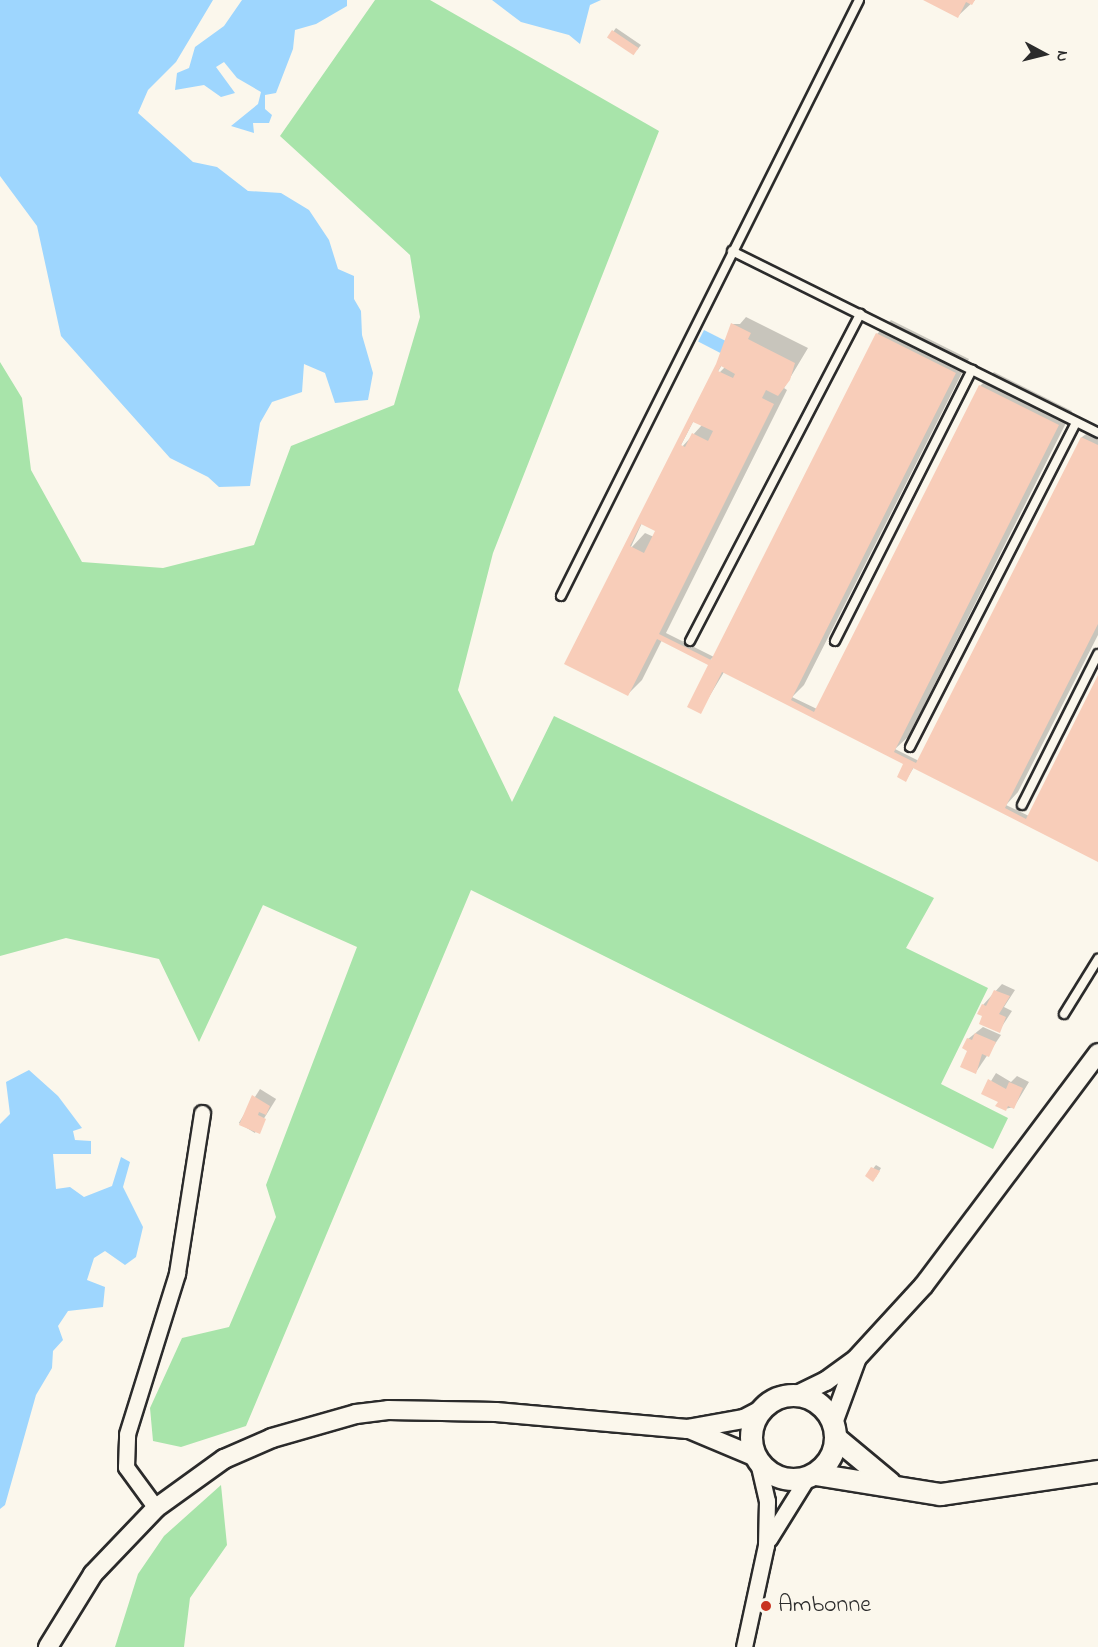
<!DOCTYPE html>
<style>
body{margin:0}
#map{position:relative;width:1098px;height:1647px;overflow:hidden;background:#fbf7ec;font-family:"Indie Flower",sans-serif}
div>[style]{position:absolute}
.green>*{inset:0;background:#a8e4aa}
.water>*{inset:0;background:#9ed6fe;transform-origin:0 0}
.shadow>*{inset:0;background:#0003;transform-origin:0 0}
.building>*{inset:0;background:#f8cdb9;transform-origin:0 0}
.roads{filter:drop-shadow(2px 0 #2b2b2b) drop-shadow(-2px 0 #2b2b2b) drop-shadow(0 2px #2b2b2b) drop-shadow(0 -2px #2b2b2b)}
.service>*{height:8px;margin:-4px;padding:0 4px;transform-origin:4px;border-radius:4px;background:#fbf7ec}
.minor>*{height:15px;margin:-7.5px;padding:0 7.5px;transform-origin:7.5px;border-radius:7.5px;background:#fbf7ec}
.tertiary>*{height:18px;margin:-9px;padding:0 9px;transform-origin:9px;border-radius:9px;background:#fbf7ec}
.secondary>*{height:21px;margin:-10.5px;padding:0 10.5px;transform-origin:10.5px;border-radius:10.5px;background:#fbf7ec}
.secondary>.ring{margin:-10.5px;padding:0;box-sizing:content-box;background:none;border:21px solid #fbf7ec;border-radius:50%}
.dots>*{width:16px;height:16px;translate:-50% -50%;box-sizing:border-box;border:3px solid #fbf7ec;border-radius:50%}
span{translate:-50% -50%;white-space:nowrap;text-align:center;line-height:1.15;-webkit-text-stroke:4.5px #fbf7ec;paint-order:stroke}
.poi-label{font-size:24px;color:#2b2b2b}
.left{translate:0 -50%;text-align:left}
.north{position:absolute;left:1014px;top:24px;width:60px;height:60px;-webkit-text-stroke:4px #fbf7ec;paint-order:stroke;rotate:97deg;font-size:16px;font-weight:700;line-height:24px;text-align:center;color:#2b2b2b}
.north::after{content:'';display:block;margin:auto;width:21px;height:27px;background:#2b2b2b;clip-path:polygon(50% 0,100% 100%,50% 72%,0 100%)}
</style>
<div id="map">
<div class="green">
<div style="clip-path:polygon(375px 0,430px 0,659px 131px,493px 553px,458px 690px,512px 802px,554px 716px,934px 898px,906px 948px,988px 988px,941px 1084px,1008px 1118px,993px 1149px,471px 890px,246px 1426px,181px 1447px,153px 1441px,150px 1408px,182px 1338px,229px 1327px,276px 1217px,266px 1185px,357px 947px,263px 905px,199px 1042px,159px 959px,66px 938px,0 956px,0 362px,22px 398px,31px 470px,82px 562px,163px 568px,254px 545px,291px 446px,394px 405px,420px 317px,410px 255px,280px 136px)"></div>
<div style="clip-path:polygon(221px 1485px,227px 1545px,190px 1598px,184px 1647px,115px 1647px,138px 1574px,164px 1536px)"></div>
</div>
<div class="water">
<div style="clip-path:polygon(0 0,213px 0,176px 62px,148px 90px,138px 113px,193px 162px,217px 167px,248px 191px,281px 193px,309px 210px,329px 240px,338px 269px,354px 276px,354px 299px,361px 311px,362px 335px,373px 373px,368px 400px,335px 403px,325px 373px,304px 364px,302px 392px,272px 402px,260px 423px,250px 486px,219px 487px,208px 477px,170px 458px,61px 336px,37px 226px,0 176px)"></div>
<div style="clip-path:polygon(242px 0,347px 0,347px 6px,316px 24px,295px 30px,293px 49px,276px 93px,265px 95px,265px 109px,272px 115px,269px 123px,253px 123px,254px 133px,231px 126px,258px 104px,261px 92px,237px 78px,224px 62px,216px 67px,235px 93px,221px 97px,204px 85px,175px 90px,177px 73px,189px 68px,195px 47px,224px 26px)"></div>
<div style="clip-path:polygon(492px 0,601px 0,590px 5px,580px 44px,569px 35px,521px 22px)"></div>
<div style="left:704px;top:330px;width:25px;height:13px;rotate:27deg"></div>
<div style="clip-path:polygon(29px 1070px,58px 1096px,82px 1128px,73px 1131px,75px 1140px,91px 1141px,91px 1154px,53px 1154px,56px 1189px,70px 1187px,84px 1197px,112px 1186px,121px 1157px,130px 1162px,123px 1187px,143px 1227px,136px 1257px,125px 1265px,105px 1251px,94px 1258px,87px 1280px,105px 1287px,103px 1307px,68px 1311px,58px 1326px,63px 1340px,53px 1351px,52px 1368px,36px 1395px,5px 1505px,0 1509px,0 1124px,10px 1114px,6px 1082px)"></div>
</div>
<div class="shadow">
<div style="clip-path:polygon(926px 0,975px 0,958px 16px)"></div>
<div style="clip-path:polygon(616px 28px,641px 45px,637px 50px,610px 36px)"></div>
<div style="clip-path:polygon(evenodd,746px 317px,808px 348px,784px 388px,787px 390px,666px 633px,714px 657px,877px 334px,891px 320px,969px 359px,804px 685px,792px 697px,817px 709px,980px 386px,994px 372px,1072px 411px,908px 737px,895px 749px,919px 761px,1082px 437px,1098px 425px,1098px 635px,1018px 792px,1006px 805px,1029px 816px,1098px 678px,1098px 860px,914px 767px,906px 780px,905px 763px,724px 672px,700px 712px,712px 658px,708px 663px,662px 640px,642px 680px,628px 694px,566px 663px,718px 363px,732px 324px,740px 324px,746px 317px,722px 365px,725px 367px,718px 374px,717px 373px,722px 365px,746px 317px,694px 420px,702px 425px,681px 448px,680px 447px,694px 420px,746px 317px,642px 523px,657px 531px,654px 537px,645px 533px,630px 549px,642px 523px)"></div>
<div style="clip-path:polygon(1002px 984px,1015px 990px,1004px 1007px,1012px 1011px,999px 1031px,984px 1016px,983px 1005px)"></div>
<div style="clip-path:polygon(983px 1027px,1001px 1035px,976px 1072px,968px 1039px)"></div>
<div style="clip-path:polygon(996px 1073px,1011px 1082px,1017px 1076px,1029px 1082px,1014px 1107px,1005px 1109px,1000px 1101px,983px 1094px)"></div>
<div style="left:260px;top:1089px;width:19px;height:40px;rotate:32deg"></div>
<div style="clip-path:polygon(876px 1165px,881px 1168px,876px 1177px,867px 1176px)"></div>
</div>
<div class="building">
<div style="clip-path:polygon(923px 0,975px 0,972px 5px,966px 2px,958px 18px)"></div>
<div style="left:612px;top:30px;width:32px;height:9px;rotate:34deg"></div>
<div style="clip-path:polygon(evenodd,731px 323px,751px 333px,748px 339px,795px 363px,790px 380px,778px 396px,766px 390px,762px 398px,774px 404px,659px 634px,711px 660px,876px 333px,956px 373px,791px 700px,814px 712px,979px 385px,1059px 425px,894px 752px,916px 763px,1081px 437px,1098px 445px,1098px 624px,1005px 808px,1026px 819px,1098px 675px,1098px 862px,913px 768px,906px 782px,897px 777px,903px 764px,722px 672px,701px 714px,687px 707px,708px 665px,657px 639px,628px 696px,564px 664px,716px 364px,731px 323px,721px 366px,735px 374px,733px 378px,718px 371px,721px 366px,731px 323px,693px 422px,713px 431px,708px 441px,692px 433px,685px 447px,681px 445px,693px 422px,731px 323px,641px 524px,655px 531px,644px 553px,630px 546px,641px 524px)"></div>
<div style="clip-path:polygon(994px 990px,1010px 996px,999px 1014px,1006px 1017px,1000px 1033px,979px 1024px,982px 1016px,977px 1014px,982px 1004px,986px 1006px)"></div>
<div style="clip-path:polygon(975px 1033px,996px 1042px,989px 1057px,982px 1054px,976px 1074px,960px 1067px,967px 1051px,962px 1048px,967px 1038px,972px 1040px)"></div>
<div style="clip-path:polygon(988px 1079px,1006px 1089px,1009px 1082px,1023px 1088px,1014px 1109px,1008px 1106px,1006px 1111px,995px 1106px,998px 1102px,981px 1094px)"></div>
<div style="clip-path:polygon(252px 1095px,270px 1106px,266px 1115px,259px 1112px,258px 1115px,266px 1119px,260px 1134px,239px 1125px)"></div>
<div style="clip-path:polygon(871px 1167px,880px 1171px,873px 1182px,865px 1176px)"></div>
</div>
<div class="roads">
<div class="service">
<div style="left:732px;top:251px;width:409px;rotate:26.4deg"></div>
<div style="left:561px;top:596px;width:666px;rotate:-63.43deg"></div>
<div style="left:690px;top:641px;width:369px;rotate:-62.5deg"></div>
<div style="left:835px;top:641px;width:304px;rotate:-63.2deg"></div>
<div style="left:910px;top:747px;width:364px;rotate:-62.9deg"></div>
<div style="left:1022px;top:805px;width:169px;rotate:-63.3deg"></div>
<div style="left:1064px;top:1014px;width:65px;rotate:-58.3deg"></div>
</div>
<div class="minor">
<div style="left:156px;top:1508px;width:51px;rotate:-126.2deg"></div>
<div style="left:126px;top:1467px;width:33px;rotate:-88deg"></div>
<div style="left:127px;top:1434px;width:169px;rotate:-72.7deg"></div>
<div style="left:177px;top:1273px;width:162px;rotate:-81.1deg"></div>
<div style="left:769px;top:1539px;width:72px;rotate:-58.1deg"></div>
<div style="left:744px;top:1647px;width:104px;rotate:-77.8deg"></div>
<div style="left:766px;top:1545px;width:44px;rotate:-88.7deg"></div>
<div style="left:767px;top:1501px;width:40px;rotate:-103deg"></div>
</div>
<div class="tertiary">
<div style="left:797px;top:1395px;width:32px;rotate:-26deg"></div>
<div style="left:826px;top:1381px;width:37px;rotate:-36deg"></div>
<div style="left:856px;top:1359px;width:100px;rotate:-47.4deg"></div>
<div style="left:924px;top:1285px;width:290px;rotate:-53.1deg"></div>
<div style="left:833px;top:1423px;width:67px;rotate:-69.9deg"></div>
<div style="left:689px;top:1429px;width:73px;rotate:22.7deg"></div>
<div style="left:48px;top:1647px;width:86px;rotate:-58.3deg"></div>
<div style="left:93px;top:1574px;width:91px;rotate:-46.3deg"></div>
<div style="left:156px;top:1508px;width:84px;rotate:-35.8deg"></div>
<div style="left:224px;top:1459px;width:52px;rotate:-23.6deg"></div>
<div style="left:272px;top:1438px;width:87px;rotate:-15.9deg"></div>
<div style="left:356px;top:1414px;width:32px;rotate:-7deg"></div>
<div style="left:388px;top:1410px;width:108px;rotate:1.1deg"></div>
<div style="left:496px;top:1412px;width:192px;rotate:5.1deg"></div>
<div style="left:687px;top:1429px;width:58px;rotate:-10deg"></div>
<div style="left:744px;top:1419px;width:19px;rotate:-28deg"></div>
</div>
<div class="secondary">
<div class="ring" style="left:751px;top:1395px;width:63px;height:63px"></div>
<div style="left:836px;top:1438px;width:70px;rotate:39.8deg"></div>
<div style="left:815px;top:1474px;width:127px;rotate:9.1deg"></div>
<div style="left:940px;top:1494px;width:160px;rotate:-8.3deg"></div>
</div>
</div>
<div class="dots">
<div style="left:766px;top:1606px;background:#c8321e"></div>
</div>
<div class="poi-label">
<span class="left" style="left:778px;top:1606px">Ambonne</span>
</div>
<div class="north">N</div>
</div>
